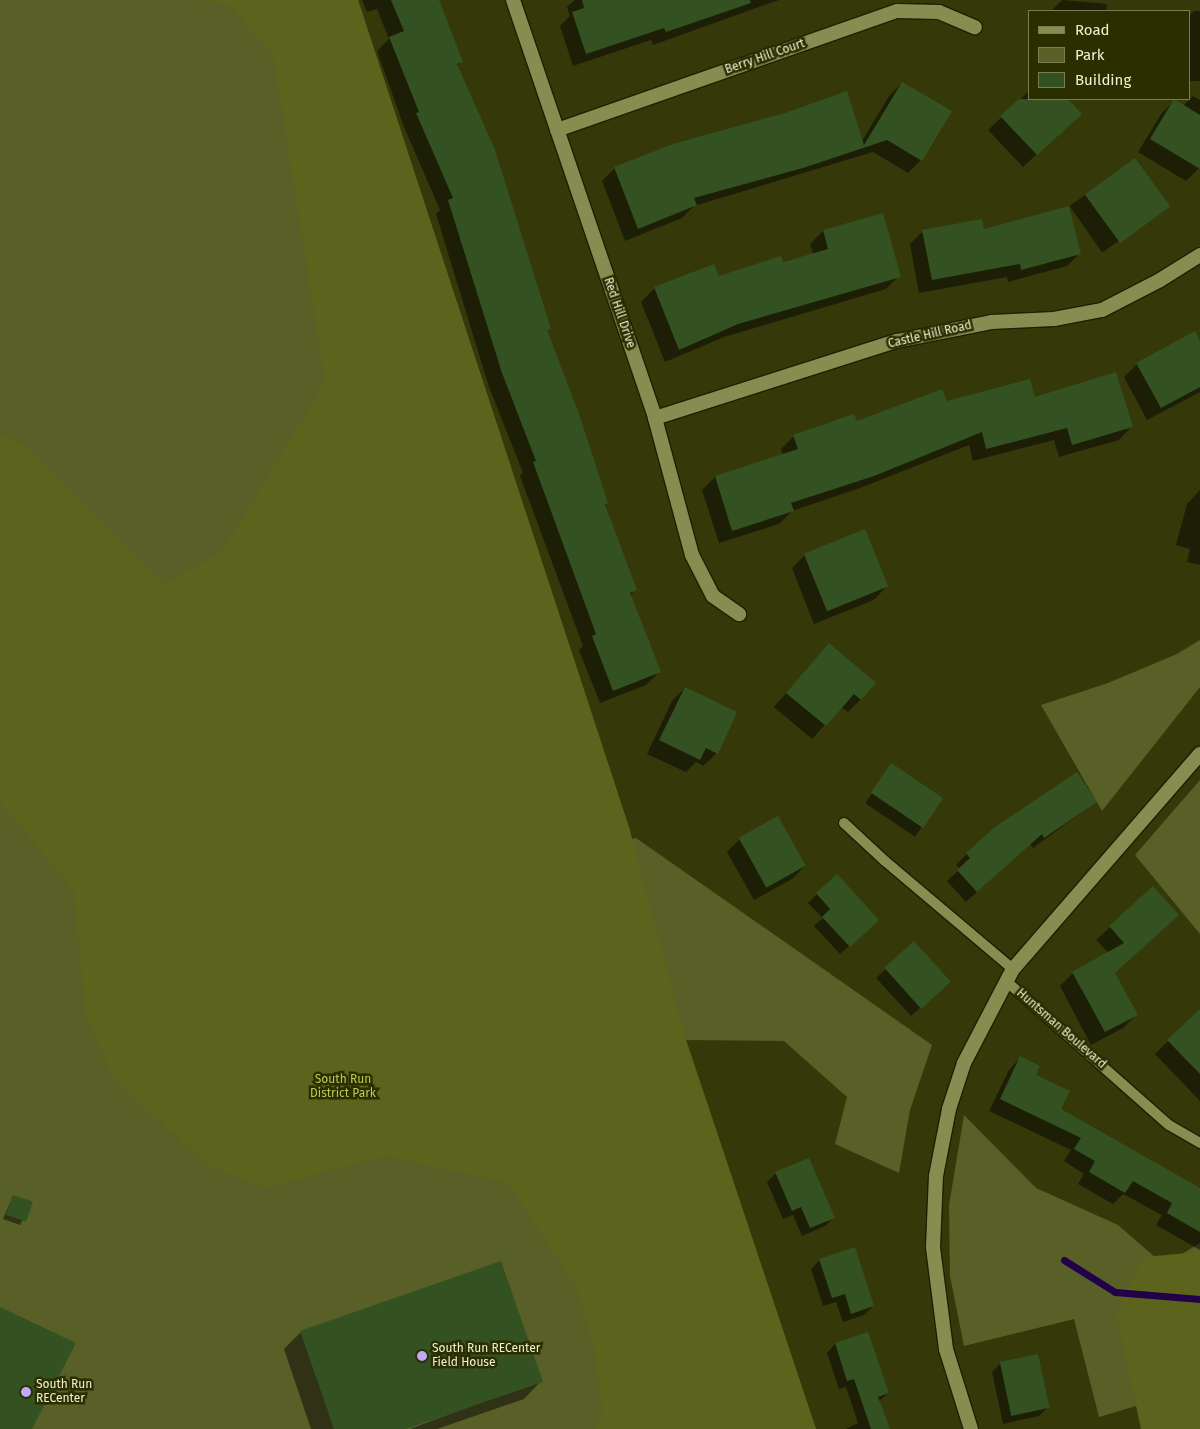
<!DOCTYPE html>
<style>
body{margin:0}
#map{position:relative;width:1200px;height:1429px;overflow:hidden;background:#35390a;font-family:"Fira Sans",sans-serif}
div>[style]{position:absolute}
.green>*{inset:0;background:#585f27}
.forest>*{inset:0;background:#5c631c}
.shadow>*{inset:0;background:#0007;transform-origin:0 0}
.stream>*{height:7px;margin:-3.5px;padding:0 3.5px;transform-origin:3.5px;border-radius:3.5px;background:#210249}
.building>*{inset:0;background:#345221;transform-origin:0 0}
.roads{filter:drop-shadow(1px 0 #1d2001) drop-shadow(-1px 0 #1d2001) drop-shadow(0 1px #1d2001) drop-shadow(0 -1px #1d2001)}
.service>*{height:10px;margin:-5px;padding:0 5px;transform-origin:5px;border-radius:5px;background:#858d51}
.minor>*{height:14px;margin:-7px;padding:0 7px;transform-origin:7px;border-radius:7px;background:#858d51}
.dots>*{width:14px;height:14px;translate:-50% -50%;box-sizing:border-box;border:2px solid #2b2f00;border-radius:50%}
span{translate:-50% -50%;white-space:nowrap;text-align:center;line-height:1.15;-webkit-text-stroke:5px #2b2f00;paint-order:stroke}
.street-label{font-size:12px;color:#edf2d2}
.park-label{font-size:12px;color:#becb52}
.poi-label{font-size:12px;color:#edf2d2}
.left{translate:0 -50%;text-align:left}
.legend{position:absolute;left:1028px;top:10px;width:162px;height:90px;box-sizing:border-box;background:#2b2f00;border:1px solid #797d54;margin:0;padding:6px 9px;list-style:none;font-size:15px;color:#edf2d2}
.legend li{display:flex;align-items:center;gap:10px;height:25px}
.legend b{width:25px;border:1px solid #797d54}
</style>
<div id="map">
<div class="green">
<div style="clip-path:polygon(0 0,358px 0,632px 839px,636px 838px,932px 1045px,910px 1110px,899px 1173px,835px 1144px,847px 1097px,784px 1041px,686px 1040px,816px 1429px,0 1429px)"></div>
<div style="clip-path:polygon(1200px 640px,1200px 687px,1102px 811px,1041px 705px,1108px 683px,1177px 654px)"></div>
<div style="clip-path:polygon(1200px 780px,1200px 934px,1135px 855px)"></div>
<div style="clip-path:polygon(964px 1115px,1036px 1188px,1118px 1225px,1164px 1265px,1200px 1243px,1200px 1387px,1099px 1417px,1074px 1319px,964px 1346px,950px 1276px,949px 1205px)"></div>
</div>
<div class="forest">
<div style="clip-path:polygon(202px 0,358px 0,629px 827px,686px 1040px,816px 1429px,596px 1429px,603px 1416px,595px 1351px,576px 1287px,508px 1183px,386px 1156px,265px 1188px,206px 1165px,114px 1078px,86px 1018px,73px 889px,0 802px,0 434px,21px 443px,162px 584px,222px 552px,325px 382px,273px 54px,231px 7px)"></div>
<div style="clip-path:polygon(1200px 1252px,1200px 1429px,1141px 1429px,1116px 1312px,1143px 1257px)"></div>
</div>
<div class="shadow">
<div style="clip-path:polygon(362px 0,432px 0,462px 61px,457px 66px,549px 328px,546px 331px,635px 590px,630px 596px,659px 672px,646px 685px,600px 703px,579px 650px,583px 646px,520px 476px,523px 473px,489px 387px,436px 214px,440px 210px,404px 127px,377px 51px,389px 39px,377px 9px,367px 12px)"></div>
<div style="clip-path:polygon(575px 0,779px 0,653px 45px,651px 40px,573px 66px,560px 26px,570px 16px,567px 7px)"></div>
<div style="clip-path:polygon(1062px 0,1107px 4px,1106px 11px,1051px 11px)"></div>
<div style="clip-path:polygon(1194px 11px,1200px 11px,1200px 81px,1189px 81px,1189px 16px)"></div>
<div style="clip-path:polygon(902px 83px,921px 160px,908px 173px,873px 152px,694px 206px,682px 218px,625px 241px,602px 181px,615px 168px,862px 141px,889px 96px)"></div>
<div style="clip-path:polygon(1029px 91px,1029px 99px,1066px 99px,1080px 114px,1023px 167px,988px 130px)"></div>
<div style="clip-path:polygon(1193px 96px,1200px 100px,1200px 167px,1186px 181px,1138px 152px,1161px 114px,1174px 101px,1183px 106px)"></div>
<div style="left:1135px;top:160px;width:57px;height:80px;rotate:55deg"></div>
<div style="clip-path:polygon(883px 214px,899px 276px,886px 289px,724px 337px,665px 362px,641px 302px,654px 289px,713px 265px,718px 278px,813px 254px,810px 244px,823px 231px)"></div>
<div style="clip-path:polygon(983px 230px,1080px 253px,1067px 266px,1008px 282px,1007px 277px,919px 293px,910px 244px,923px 231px)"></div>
<div style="clip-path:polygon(1200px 344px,1200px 392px,1147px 420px,1124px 377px,1137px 364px)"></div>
<div style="clip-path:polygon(946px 403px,1132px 426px,1119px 440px,1059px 457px,1054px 440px,973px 461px,969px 445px,860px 488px,792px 511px,779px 524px,719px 543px,702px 490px,715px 477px,783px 455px,781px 449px,794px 436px)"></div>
<div style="clip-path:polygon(1200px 490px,1200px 565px,1187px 562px,1190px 549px,1176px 545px,1187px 504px)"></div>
<div style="clip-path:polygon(805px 555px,887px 586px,874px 600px,814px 624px,792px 568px)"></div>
<div style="clip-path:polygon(829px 645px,861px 699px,848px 712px,841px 707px,812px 739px,774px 707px)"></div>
<div style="clip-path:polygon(685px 688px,717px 753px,703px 766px,696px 762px,686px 772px,647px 754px,672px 701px)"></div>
<div style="left:891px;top:765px;width:60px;height:46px;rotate:34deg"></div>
<div style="clip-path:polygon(1096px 802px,1033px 848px,1030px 844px,966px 902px,947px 881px,960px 869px,956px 865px,967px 854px)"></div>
<div style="clip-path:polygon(740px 839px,805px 866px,792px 879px,754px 900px,727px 852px)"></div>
<div style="clip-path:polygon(1153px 888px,1178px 915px,1114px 974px,1136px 1015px,1123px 1028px,1091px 1045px,1060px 986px,1073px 973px,1109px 953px,1096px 940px)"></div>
<div style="clip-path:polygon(817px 894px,869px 928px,840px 954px,814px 926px,823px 918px,808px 903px)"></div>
<div style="clip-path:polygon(914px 943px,940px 990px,911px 1016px,876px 978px)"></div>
<div style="clip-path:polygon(1200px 1022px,1200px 1101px,1155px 1054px,1168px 1041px)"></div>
<div style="clip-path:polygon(1020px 1058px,1059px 1109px,1200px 1189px,1200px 1250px,1156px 1225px,1162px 1215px,1123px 1194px,1113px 1204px,1078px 1184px,1084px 1174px,1064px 1161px,1071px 1150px,989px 1111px,1009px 1070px)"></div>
<div style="clip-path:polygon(776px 1173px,833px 1218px,825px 1226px,802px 1236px,793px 1215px,783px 1219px,767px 1182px)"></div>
<div style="clip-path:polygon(13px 1196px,31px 1203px,20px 1225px,3px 1219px)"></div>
<div style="clip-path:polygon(820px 1260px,873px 1306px,864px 1315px,843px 1322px,836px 1302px,823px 1306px,811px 1269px)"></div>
<div style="clip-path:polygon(301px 1332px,541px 1381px,524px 1399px,437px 1429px,410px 1429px,522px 1387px,403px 1429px,311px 1429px,284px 1349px)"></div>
<div style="clip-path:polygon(868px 1333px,888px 1393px,878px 1402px,889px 1429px,846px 1429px,858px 1423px,846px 1387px,839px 1389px,827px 1353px,835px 1344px)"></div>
<div style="clip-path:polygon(1001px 1363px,1048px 1407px,1039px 1416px,1003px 1424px,992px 1372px)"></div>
</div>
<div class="stream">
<div style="left:1064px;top:1260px;width:60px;rotate:32.1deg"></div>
<div style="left:1115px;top:1292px;width:85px;rotate:4.7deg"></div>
</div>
<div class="building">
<div style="clip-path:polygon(391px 0,439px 0,463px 62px,457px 64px,495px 150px,551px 329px,547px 330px,579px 414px,608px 503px,605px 504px,637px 590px,630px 593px,661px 672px,613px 691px,592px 636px,596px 634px,533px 462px,536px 461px,502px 373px,448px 200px,453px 198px,416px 113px,419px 112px,389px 37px,404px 31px)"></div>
<div style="clip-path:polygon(582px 0,750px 0,751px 3px,666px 32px,664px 28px,586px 54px,572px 12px,584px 8px)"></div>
<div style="clip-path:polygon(902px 82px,952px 111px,922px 161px,887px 140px,803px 168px,694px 198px,697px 205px,638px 229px,614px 167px,673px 144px,785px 113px,847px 91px,864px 145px)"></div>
<div style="clip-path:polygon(1019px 99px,1068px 99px,1082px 114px,1037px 155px,1000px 116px)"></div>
<div style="clip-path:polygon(1174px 99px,1200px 115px,1200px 169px,1150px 139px)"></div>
<div style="left:1135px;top:158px;width:60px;height:62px;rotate:54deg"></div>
<div style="clip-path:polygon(1069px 206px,1081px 254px,1021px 270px,1020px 264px,932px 280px,922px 230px,982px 219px,984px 229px)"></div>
<div style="clip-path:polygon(883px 213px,901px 277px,738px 324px,679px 350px,654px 287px,714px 264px,719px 276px,781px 256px,783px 262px,828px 249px,823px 230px)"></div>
<div style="clip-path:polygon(1195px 331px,1200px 341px,1200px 387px,1161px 408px,1136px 363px)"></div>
<div style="clip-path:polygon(1116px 372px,1133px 427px,1072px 445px,1067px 428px,986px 449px,982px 432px,874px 476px,791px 503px,794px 511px,732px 531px,715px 476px,798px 449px,793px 435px,854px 414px,857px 421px,942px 389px,947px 401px,1030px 379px,1035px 397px)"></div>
<div style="left:865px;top:529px;width:62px;height:66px;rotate:68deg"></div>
<div style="clip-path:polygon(829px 643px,876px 683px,861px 700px,854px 694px,826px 726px,786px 693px)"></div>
<div style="clip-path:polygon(685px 687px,737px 712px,718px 754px,706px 748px,700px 760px,659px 740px)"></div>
<div style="left:891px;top:763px;width:63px;height:36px;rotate:34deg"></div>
<div style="clip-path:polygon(1077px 772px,1097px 802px,1044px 838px,1042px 834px,977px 892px,957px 870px,970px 858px,966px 853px,995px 827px)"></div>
<div style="left:778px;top:816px;width:57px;height:45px;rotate:61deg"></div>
<div style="clip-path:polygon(837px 874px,879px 920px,850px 947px,822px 917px,830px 909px,816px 893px)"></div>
<div style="clip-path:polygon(1153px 886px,1179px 915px,1115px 973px,1138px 1015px,1105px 1032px,1072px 972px,1124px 943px,1109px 926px)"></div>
<div style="left:914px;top:941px;width:55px;height:40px;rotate:48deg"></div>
<div style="clip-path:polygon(1200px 1009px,1200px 1074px,1167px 1040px)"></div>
<div style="clip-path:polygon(1020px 1056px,1040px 1066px,1036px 1075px,1070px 1091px,1061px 1109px,1200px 1188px,1200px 1232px,1167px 1213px,1172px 1203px,1133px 1181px,1125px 1193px,1089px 1172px,1095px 1161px,1074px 1149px,1081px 1138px,1000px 1099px)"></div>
<div style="clip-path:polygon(809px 1158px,835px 1218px,810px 1228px,801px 1207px,792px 1211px,775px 1172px)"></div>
<div style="left:13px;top:1195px;width:21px;height:21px;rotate:19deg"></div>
<div style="clip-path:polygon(855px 1247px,874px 1306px,851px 1314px,845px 1294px,832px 1298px,819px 1259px)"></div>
<div style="clip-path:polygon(501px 1261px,543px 1382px,406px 1429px,334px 1429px,300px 1331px)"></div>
<div style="clip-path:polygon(0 1307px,76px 1343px,32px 1429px,0 1429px)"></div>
<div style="clip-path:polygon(868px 1332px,889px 1393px,878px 1397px,890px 1429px,871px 1429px,854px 1379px,847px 1381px,835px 1343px)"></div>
<div style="left:1038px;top:1354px;width:55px;height:39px;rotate:78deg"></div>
</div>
<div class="roads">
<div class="service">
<div style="left:844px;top:823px;width:56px;rotate:42.8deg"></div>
<div style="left:885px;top:861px;width:167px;rotate:40.2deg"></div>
<div style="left:1006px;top:981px;width:217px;rotate:41.5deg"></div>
<div style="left:1169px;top:1125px;width:36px;rotate:30deg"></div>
</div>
<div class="minor">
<div style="left:513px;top:0;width:441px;rotate:71.2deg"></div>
<div style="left:655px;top:418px;width:142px;rotate:74.9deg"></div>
<div style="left:692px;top:555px;width:46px;rotate:62.9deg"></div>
<div style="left:713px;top:596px;width:32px;rotate:35deg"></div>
<div style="left:557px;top:130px;width:360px;rotate:-19.3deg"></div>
<div style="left:897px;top:11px;width:42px;rotate:1.4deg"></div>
<div style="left:939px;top:12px;width:39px;rotate:23deg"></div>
<div style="left:655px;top:418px;width:254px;rotate:-17.7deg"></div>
<div style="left:897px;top:341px;width:96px;rotate:-11.4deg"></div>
<div style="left:991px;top:322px;width:63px;rotate:-2.7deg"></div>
<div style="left:1054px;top:319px;width:49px;rotate:-10.6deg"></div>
<div style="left:1102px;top:310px;width:65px;rotate:-27.3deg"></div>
<div style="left:1160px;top:280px;width:47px;rotate:-32deg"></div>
<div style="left:971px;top:1429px;width:84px;rotate:-107.4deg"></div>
<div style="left:946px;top:1349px;width:103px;rotate:-97.3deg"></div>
<div style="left:933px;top:1247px;width:71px;rotate:-87.6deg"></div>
<div style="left:936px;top:1176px;width:68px;rotate:-79deg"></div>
<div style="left:949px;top:1109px;width:48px;rotate:-71.9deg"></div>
<div style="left:964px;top:1063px;width:106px;rotate:-62.5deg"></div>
<div style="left:1013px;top:969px;width:285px;rotate:-49deg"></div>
</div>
</div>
<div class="dots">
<div style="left:422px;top:1356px;background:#bcaaf6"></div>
<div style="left:26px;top:1392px;background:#bcaaf6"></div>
</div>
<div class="street-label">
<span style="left:765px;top:57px;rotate:-19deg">Berry Hill Court</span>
<span style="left:619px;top:313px;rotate:71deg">Red Hill Drive</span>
<span style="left:930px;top:335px;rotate:-13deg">Castle Hill Road</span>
<span style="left:1061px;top:1029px;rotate:41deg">Huntsman Boulevard</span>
</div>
<div class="park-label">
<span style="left:343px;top:1087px">South Run<br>District Park</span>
</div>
<div class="poi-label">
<span class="left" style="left:432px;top:1356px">South Run RECenter<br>Field House</span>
<span class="left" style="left:36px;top:1392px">South Run<br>RECenter</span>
</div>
<ul class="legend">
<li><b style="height:6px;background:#858d51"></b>Road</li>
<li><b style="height:14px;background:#585f27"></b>Park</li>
<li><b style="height:14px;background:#345221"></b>Building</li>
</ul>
</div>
